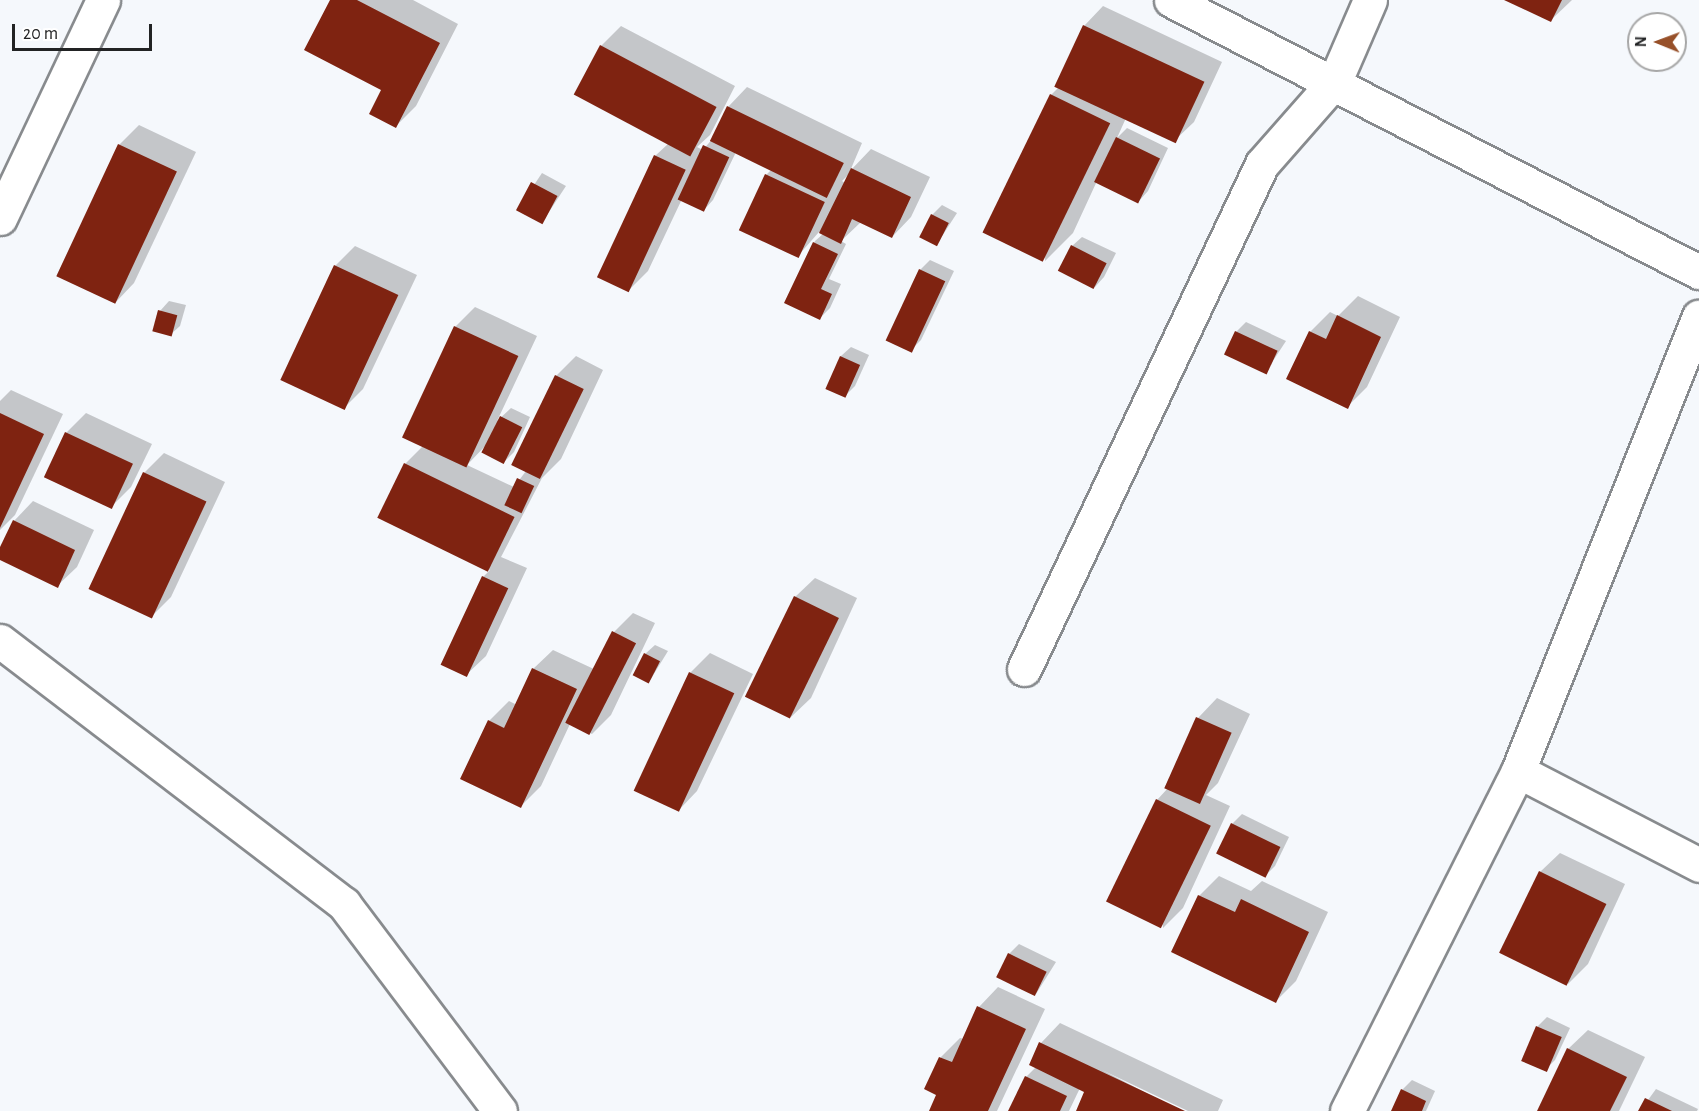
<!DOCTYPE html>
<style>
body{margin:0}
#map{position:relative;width:1699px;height:1111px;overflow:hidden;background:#f5f8fc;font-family:"Alegreya Sans",sans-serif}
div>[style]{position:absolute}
.shadow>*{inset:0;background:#0003}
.building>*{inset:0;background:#7f2311;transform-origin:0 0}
.roads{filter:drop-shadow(2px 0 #888b8e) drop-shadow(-2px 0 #888b8e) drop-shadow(0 2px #888b8e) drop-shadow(0 -2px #888b8e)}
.minor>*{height:33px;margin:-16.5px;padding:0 16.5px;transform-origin:16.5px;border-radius:16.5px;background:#fff}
span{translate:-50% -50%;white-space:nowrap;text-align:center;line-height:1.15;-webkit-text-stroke:6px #fff;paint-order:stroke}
.north{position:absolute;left:1627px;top:12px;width:60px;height:60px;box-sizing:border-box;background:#fff;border:2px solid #a7a7a7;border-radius:50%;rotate:271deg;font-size:16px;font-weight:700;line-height:24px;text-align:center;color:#222324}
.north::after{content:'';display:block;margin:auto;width:21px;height:27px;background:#975029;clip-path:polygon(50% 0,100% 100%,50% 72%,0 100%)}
.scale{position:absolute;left:12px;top:24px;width:140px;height:27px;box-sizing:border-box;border:3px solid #222324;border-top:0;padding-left:8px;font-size:18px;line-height:21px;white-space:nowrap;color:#222324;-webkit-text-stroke:4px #fff;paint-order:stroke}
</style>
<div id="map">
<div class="shadow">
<div style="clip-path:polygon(331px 0,413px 0,458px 24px,416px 106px,396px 126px,383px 89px)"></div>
<div style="clip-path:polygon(1507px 0,1572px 0,1551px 20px)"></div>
<div style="clip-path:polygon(1103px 6px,1222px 62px,1194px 122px,1174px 141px,1126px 118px,1117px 138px,1127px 128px,1168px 148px,1148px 191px,1139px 201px,1097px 181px,1073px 233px,1045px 261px,1051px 95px,1059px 87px,1084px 26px)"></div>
<div style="clip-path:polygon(evenodd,621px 26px,735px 86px,710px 135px,697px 147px,703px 150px,713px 138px,728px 107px,747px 87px,862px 143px,850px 171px,871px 149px,930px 177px,911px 217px,892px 237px,861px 222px,841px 241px,846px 244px,829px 279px,841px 284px,830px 308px,820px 318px,786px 303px,815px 241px,823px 234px,819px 232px,797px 257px,766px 175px,772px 169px,736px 152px,713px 200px,704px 210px,682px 199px,648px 271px,628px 291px,655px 156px,669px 143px,577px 94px,601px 46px,621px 26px,849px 174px,845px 183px,842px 181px,849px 174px)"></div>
<div style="clip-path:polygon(139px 125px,196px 152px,134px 283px,115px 303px,57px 275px,119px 145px)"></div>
<div style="clip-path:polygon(542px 173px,566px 186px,543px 221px,518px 209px)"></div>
<div style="clip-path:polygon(942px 205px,957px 213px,937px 244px,932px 215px)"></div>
<div style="clip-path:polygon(1082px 237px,1116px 253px,1104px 277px,1095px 287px,1072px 246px)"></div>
<div style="clip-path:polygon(355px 246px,417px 275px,363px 389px,343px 409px,335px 266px)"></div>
<div style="clip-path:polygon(930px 260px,954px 271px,921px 340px,911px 350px,920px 270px)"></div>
<div style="clip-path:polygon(1358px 296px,1400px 317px,1367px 387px,1347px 407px,1310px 332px,1330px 312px,1338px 316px)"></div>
<div style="clip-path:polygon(169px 301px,186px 305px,180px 326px,170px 335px,160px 311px)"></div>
<div style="clip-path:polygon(475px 307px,537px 336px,497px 421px,511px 408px,530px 417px,514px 452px,505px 461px,489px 442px,467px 465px,514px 487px,526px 471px,556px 376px,576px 356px,603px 370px,561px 459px,542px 478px,501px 557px,527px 568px,486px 656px,466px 675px,483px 577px,490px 570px,379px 518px,405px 464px,423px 446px,455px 327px)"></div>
<div style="clip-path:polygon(1246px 322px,1286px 341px,1265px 373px,1236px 332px)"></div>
<div style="clip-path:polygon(851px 347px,869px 355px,855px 386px,845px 396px,841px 356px)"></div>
<div style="clip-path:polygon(11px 390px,63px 414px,15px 515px,0 530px,0 401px)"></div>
<div style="clip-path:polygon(86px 413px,152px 444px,131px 487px,111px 507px,66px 433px)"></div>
<div style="clip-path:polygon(164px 453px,225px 482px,171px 597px,151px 617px,144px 473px)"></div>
<div style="clip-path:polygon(33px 501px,94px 530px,77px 567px,57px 586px,0 559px,14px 521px)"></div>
<div style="clip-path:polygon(815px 578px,857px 598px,811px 698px,791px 717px,795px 597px)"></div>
<div style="clip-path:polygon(633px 613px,655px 623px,611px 715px,592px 734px,570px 724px,541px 786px,521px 806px,489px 721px,509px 701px,517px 705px,533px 669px,553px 650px,596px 670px,614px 632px)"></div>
<div style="clip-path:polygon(655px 645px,668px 651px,649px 682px,645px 654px)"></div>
<div style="clip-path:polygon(710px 653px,753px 674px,697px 791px,678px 811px,690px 673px)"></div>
<div style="clip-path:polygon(1217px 698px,1250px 714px,1218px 783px,1206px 795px,1230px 806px,1183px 908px,1163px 928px,1157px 800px,1168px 788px,1165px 787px,1198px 718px)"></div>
<div style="clip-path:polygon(1242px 814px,1289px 837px,1275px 866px,1265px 876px,1232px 824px)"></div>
<div style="clip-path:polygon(1560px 853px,1625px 884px,1588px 964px,1568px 984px,1540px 872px)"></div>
<div style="clip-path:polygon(1219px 876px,1251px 891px,1262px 881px,1328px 912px,1296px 981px,1276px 1001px,1199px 896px)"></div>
<div style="clip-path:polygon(1019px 944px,1056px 962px,1036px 994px,1009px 954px)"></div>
<div style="clip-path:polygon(998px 987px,1045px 1009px,997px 1111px,930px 1111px,938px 1094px,926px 1089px,941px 1057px,960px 1038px,964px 1039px,979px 1007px)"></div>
<div style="clip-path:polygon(1547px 1017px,1570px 1028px,1555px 1060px,1545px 1070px,1522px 1059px,1538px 1026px)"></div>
<div style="clip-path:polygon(1060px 1023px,1223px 1100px,1218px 1111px,1188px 1111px,1102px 1070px,1181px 1111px,1077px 1111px,1086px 1091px,1080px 1088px,1069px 1111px,1010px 1111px,1026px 1077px,1036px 1067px,1041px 1043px)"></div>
<div style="clip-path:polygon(1588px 1030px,1645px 1057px,1619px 1111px,1539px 1111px,1568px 1049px)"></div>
<div style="clip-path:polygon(1412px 1080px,1435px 1091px,1426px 1111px,1392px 1111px,1402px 1090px)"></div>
<div style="clip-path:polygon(1656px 1089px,1698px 1109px,1697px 1111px,1640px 1111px)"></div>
</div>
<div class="building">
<div style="clip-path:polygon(330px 0,357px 0,440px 43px,396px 128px,369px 114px,381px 90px,304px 50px)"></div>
<div style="clip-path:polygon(1504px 0,1562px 0,1551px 22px)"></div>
<div style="left:1083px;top:25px;width:134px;height:68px;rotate:25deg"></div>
<div style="left:600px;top:45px;width:132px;height:56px;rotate:28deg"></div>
<div style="left:1050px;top:94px;width:67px;height:154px;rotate:26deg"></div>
<div style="left:727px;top:106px;width:130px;height:39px;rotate:26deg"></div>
<div style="left:1116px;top:137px;width:49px;height:50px;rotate:26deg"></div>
<div style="left:118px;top:144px;width:65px;height:146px;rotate:25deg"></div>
<div style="left:703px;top:145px;width:29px;height:60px;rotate:25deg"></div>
<div style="left:654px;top:155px;width:35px;height:135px;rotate:25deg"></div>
<div style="clip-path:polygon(851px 168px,911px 197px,892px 238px,852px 219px,841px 244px,819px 233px)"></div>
<div style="left:765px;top:174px;width:66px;height:62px;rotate:25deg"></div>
<div style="left:531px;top:182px;width:30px;height:32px;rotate:28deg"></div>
<div style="left:931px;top:214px;width:20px;height:26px;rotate:27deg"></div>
<div style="clip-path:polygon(813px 242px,838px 254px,821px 289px,832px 294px,820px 320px,784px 303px)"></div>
<div style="left:1071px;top:245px;width:40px;height:29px;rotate:27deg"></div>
<div style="left:334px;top:265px;width:71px;height:127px;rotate:25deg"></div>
<div style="left:919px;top:269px;width:29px;height:79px;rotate:25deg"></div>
<div style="left:158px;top:310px;width:20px;height:22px;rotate:15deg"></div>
<div style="clip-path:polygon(1337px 315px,1381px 337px,1348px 409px,1286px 379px,1309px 331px,1326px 339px)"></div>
<div style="left:454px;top:326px;width:71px;height:123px;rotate:25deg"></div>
<div style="left:1235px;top:331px;width:47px;height:26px;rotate:25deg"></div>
<div style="left:840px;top:356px;width:22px;height:36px;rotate:24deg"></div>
<div style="left:555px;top:375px;width:32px;height:100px;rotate:26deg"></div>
<div style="clip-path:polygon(0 413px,44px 434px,0 528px)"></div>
<div style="left:500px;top:416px;width:25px;height:41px;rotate:27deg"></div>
<div style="left:65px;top:432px;width:75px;height:50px;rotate:25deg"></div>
<div style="left:404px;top:463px;width:123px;height:61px;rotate:26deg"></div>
<div style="left:143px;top:472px;width:70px;height:129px;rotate:25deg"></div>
<div style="left:517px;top:478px;width:19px;height:30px;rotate:25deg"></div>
<div style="clip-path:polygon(13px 520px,75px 550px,58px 588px,0 560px,0 547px)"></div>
<div style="left:482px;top:576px;width:29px;height:98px;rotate:25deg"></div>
<div style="left:794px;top:596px;width:50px;height:112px;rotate:26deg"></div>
<div style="left:612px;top:631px;width:27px;height:103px;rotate:27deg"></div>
<div style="left:644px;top:653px;width:18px;height:25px;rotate:27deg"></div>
<div style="clip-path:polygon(532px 668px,577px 689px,521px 808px,460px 779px,488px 720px,504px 728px)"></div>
<div style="left:689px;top:672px;width:50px;height:131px;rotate:25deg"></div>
<div style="left:1196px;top:717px;width:39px;height:78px;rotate:24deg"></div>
<div style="left:1156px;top:799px;width:61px;height:114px;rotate:26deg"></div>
<div style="left:1231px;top:823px;width:55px;height:34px;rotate:26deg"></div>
<div style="left:1539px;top:871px;width:75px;height:91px;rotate:26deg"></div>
<div style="clip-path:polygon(1198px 895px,1235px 912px,1241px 899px,1309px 932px,1276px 1003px,1171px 952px)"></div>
<div style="left:1008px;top:953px;width:43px;height:27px;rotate:26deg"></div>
<div style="clip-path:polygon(977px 1006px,1026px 1029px,988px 1111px,929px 1111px,936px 1095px,924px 1089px,939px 1057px,952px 1062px)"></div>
<div style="left:1536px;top:1026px;width:28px;height:38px;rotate:23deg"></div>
<div style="clip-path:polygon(1039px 1042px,1185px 1111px,1076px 1111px,1084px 1092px,1029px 1065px)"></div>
<div style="clip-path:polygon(1567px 1048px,1627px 1077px,1610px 1111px,1537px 1111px)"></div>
<div style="clip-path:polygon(1025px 1076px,1067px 1096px,1060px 1111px,1008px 1111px)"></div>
<div style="clip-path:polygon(1401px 1089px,1426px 1101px,1422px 1111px,1391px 1111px)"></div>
<div style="clip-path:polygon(1645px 1098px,1672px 1111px,1638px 1111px)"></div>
</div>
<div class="roads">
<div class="minor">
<div style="left:1171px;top:0;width:594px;rotate:27.26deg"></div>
<div style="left:0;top:218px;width:241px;rotate:-64.7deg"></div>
<div style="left:0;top:641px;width:433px;rotate:37.4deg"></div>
<div style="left:344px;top:904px;width:259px;rotate:53deg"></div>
<div style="left:1024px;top:669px;width:558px;rotate:-64.77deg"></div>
<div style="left:1262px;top:164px;width:111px;rotate:-48.7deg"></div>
<div style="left:1335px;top:81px;width:88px;rotate:-66.6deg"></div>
<div style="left:1518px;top:771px;width:204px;rotate:27.4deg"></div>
<div style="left:1347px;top:1111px;width:381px;rotate:-63.3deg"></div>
<div style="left:1518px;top:771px;width:489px;rotate:-68.3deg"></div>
</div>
</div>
<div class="north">N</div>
<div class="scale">20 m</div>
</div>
